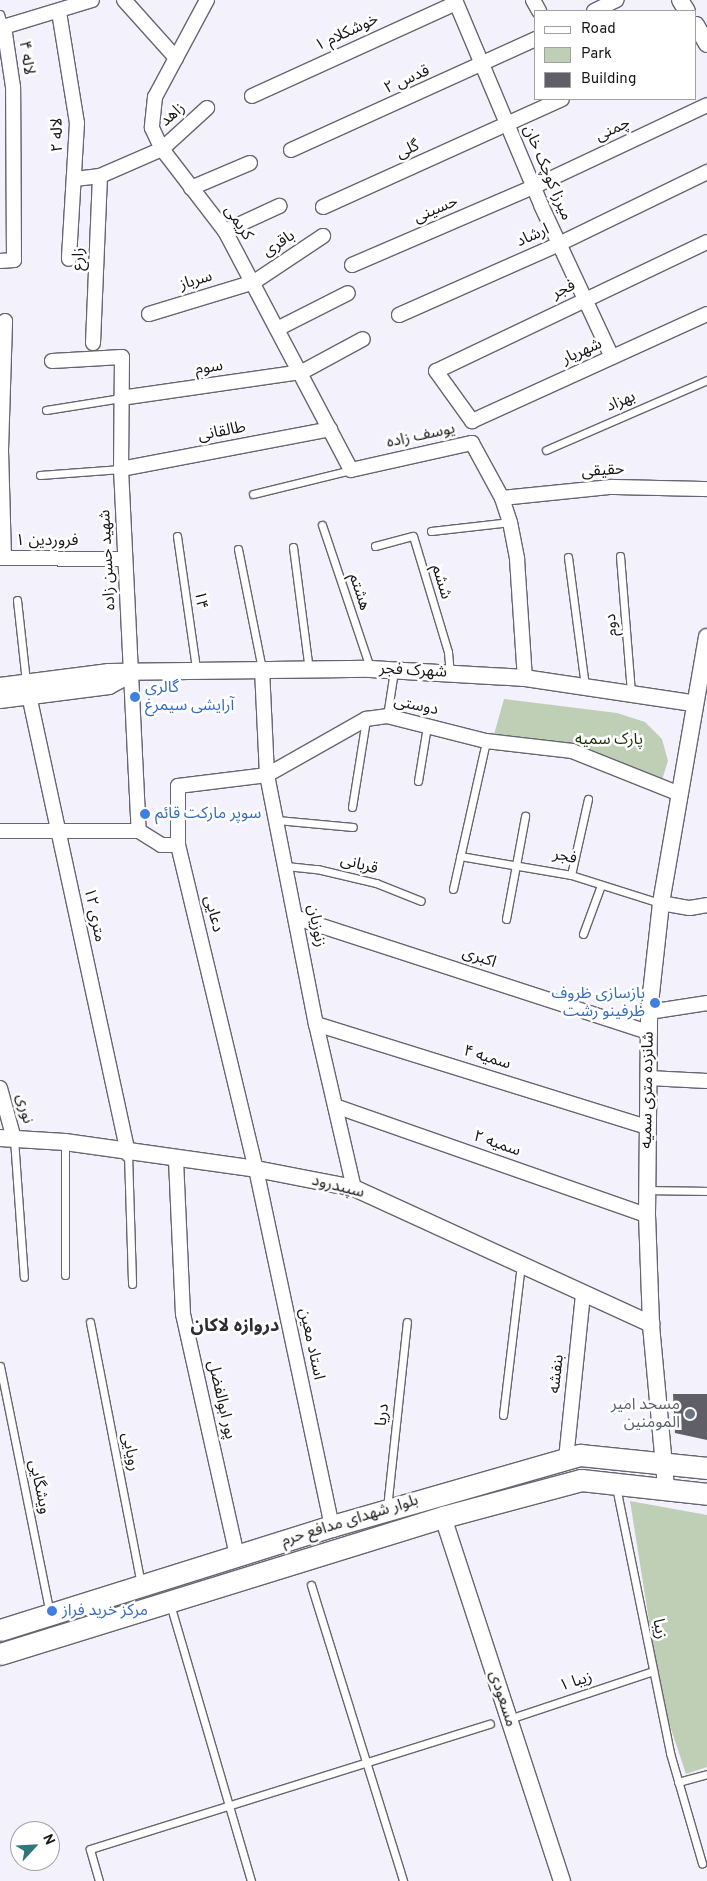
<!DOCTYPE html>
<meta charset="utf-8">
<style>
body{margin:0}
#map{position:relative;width:707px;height:1881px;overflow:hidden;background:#f2f1fc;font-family:Overpass,"Noto Sans Arabic",sans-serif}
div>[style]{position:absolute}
.green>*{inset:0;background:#bfcfb6}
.building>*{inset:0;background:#605f68}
.roads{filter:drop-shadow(1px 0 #676670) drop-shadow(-1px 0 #676670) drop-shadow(0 1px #676670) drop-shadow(0 -1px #676670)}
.service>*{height:7px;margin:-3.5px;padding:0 3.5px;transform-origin:3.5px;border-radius:3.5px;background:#fff}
.minor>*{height:14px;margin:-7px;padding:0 7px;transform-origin:7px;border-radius:7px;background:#fff}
.tertiary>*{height:16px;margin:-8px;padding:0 8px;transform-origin:8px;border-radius:8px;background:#fff}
.primary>*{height:21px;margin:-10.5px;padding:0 10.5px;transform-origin:10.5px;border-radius:10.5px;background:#fff}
.dots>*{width:14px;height:14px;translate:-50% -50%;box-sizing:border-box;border:2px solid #fff;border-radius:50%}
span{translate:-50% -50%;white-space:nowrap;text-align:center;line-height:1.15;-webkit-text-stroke:5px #fff;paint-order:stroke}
.street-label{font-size:16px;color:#17161a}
.shop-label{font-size:16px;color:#366cbe}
.left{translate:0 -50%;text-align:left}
.right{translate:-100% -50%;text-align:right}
.park-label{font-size:16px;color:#193103}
.worship-label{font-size:16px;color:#5b616d}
.neighbourhood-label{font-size:18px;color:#2c2c34;font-weight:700}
.legend{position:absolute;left:534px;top:10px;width:162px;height:90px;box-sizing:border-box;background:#fff;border:1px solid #a2a2a3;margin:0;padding:6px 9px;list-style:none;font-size:15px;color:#17161a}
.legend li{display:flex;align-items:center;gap:10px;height:25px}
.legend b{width:25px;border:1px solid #a2a2a3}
.north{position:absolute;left:10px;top:1821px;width:50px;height:50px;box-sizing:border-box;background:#fff;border:1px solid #a2a2a3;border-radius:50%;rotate:65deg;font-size:14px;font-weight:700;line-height:20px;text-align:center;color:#17161a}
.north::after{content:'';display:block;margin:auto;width:18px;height:22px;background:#2e777d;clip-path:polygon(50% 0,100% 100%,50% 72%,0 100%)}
</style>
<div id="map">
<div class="green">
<div style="clip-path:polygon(504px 699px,617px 713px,645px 722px,662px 739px,668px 761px,661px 783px,559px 752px,493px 738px)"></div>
<div style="clip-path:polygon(630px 1501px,707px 1515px,707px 1767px,686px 1774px,662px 1702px)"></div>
</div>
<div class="building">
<div style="clip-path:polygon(673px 1394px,707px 1394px,707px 1440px,675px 1433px)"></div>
</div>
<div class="roads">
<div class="service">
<div style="left:0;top:14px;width:14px;rotate:73deg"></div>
<div style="left:46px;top:410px;width:76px;rotate:-9.1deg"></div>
<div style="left:546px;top:450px;width:176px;rotate:-23.5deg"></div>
<div style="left:40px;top:475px;width:81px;rotate:-4.2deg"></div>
<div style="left:253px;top:494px;width:101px;rotate:-13.8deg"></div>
<div style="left:322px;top:525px;width:151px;rotate:71.4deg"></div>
<div style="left:431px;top:531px;width:80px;rotate:-6.5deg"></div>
<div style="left:177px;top:536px;width:133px;rotate:81.8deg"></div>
<div style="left:375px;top:546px;width:39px;rotate:-15deg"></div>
<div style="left:413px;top:536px;width:121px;rotate:73.2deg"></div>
<div style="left:448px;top:652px;width:21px;rotate:85deg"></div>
<div style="left:293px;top:547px;width:124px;rotate:82.6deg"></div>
<div style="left:238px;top:549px;width:122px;rotate:78.7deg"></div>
<div style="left:620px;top:556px;width:136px;rotate:85.4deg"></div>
<div style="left:568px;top:557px;width:130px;rotate:82.5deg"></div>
<div style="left:17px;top:600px;width:82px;rotate:83.7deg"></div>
<div style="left:387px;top:716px;width:46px;rotate:-81.2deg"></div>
<div style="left:418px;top:781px;width:56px;rotate:-80.7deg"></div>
<div style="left:352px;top:807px;width:88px;rotate:-80.9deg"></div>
<div style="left:277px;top:820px;width:76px;rotate:5.3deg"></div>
<div style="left:460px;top:856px;width:113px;rotate:9.7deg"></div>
<div style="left:571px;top:875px;width:93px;rotate:17.5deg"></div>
<div style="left:286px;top:866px;width:31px;rotate:6deg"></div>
<div style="left:317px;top:869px;width:61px;rotate:13.3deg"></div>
<div style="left:376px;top:883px;width:48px;rotate:21.8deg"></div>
<div style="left:571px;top:875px;width:78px;rotate:-77.4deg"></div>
<div style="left:453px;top:889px;width:152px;rotate:-77.4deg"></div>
<div style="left:506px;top:919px;width:105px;rotate:-79.5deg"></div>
<div style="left:583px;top:934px;width:52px;rotate:-69.8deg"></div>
<div style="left:14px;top:1139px;width:138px;rotate:85.9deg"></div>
<div style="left:65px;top:1143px;width:132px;rotate:90deg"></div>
<div style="left:128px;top:1154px;width:130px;rotate:88.2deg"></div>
<div style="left:647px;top:1190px;width:60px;rotate:1deg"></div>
<div style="left:90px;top:1322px;width:267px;rotate:79deg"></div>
<div style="left:0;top:1366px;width:252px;rotate:78.6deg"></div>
<div style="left:503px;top:1415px;width:152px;rotate:-83.2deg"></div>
<div style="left:616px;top:1487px;width:271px;rotate:78.5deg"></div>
<div style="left:670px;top:1753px;width:115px;rotate:73.8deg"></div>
<div style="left:387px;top:1508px;width:187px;rotate:-83.9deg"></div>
<div style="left:311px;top:1585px;width:310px;rotate:72.7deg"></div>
<div style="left:170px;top:1604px;width:289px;rotate:73.7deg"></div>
<div style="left:509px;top:1719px;width:152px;rotate:-18.4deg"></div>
<div style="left:678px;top:1782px;width:30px;rotate:-15deg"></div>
<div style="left:99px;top:1881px;width:33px;rotate:-106deg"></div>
<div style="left:90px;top:1849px;width:419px;rotate:-17.4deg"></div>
</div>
<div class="minor">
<div style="left:124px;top:0;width:78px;rotate:48.1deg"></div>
<div style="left:207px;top:0;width:110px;rotate:118.2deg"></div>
<div style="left:155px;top:97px;width:31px;rotate:96deg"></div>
<div style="left:152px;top:128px;width:23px;rotate:65deg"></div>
<div style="left:162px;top:149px;width:103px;rotate:52.5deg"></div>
<div style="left:225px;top:231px;width:270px;rotate:62.2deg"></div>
<div style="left:351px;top:470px;width:124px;rotate:-12.6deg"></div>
<div style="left:472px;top:443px;width:63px;rotate:61.4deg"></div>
<div style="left:502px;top:498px;width:25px;rotate:72deg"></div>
<div style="left:510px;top:522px;width:38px;rotate:79deg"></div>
<div style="left:517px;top:559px;width:119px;rotate:86.2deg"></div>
<div style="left:455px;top:0;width:222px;rotate:67.2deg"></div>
<div style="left:541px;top:205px;width:168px;rotate:65deg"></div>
<div style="left:533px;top:0;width:13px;rotate:61deg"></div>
<div style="left:594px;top:11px;width:25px;rotate:-26deg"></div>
<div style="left:59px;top:12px;width:112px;rotate:80.8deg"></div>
<div style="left:77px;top:123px;width:136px;rotate:93.4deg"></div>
<div style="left:0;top:28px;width:96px;rotate:-16.9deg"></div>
<div style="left:252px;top:96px;width:224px;rotate:-24.5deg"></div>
<div style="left:291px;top:150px;width:269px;rotate:-24.4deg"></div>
<div style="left:75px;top:179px;width:25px;rotate:-7deg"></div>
<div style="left:100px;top:176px;width:68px;rotate:-23.5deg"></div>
<div style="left:162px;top:149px;width:61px;rotate:-42.3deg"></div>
<div style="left:191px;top:188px;width:64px;rotate:-23deg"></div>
<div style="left:323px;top:207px;width:262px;rotate:-24.3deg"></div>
<div style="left:225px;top:231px;width:60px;rotate:-24.8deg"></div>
<div style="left:707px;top:242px;width:300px;rotate:154.5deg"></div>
<div style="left:436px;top:371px;width:62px;rotate:54.2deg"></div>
<div style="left:472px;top:421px;width:258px;rotate:-24.5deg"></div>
<div style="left:0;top:261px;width:14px;rotate:-4deg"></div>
<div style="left:14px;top:260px;width:173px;rotate:-90.3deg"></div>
<div style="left:13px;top:87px;width:61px;rotate:-98.5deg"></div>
<div style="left:352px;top:265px;width:197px;rotate:-23.3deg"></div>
<div style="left:533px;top:187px;width:192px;rotate:-25.2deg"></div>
<div style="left:149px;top:314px;width:110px;rotate:-16.9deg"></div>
<div style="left:254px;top:282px;width:83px;rotate:-33.7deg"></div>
<div style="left:399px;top:315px;width:175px;rotate:-23.9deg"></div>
<div style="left:559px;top:244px;width:165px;rotate:-25.9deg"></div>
<div style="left:279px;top:328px;width:77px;rotate:-26.9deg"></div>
<div style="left:93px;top:343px;width:167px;rotate:-87.6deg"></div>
<div style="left:52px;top:361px;width:70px;rotate:-3.3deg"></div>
<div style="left:122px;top:357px;width:112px;rotate:90.5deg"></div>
<div style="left:121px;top:469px;width:362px;rotate:87.2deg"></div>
<div style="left:121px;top:398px;width:183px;rotate:-8.2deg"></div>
<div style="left:302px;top:372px;width:69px;rotate:-28.4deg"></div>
<div style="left:121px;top:469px;width:213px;rotate:-10.8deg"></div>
<div style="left:502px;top:498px;width:110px;rotate:-5.8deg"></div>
<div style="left:611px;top:487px;width:96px;rotate:1.2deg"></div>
<div style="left:0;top:558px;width:125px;rotate:0.5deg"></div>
<div style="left:4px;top:558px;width:108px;rotate:-91.6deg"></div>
<div style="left:1px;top:450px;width:129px;rotate:-88.2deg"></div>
<div style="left:262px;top:669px;width:106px;rotate:87.3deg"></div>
<div style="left:267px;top:775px;width:254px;rotate:78.9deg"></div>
<div style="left:316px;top:1024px;width:168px;rotate:77deg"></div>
<div style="left:27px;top:686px;width:479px;rotate:77.8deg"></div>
<div style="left:0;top:831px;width:139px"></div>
<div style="left:139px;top:831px;width:26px;rotate:32deg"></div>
<div style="left:161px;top:845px;width:17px"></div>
<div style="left:178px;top:845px;width:333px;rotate:76.5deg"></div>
<div style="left:256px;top:1169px;width:365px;rotate:78deg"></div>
<div style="left:178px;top:845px;width:59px;rotate:-90deg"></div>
<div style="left:178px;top:786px;width:90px;rotate:-7deg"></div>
<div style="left:267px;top:775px;width:114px;rotate:-29.5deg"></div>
<div style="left:366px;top:719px;width:21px;rotate:-8deg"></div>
<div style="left:387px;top:716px;width:102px;rotate:14.2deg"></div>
<div style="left:486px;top:741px;width:87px;rotate:6.6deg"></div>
<div style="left:572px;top:751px;width:116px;rotate:21.7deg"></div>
<div style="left:661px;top:903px;width:29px;rotate:10deg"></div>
<div style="left:690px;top:908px;width:17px;rotate:-10deg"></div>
<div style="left:297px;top:918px;width:371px;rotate:18deg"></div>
<div style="left:649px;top:1012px;width:59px;rotate:-8.8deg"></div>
<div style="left:316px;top:1024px;width:347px;rotate:17.3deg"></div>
<div style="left:648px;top:1078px;width:59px;rotate:2.9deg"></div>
<div style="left:0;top:1088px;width:53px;rotate:74.6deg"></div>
<div style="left:335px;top:1106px;width:330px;rotate:19.3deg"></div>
<div style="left:176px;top:1160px;width:154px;rotate:87.4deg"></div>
<div style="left:183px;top:1314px;width:248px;rotate:77.4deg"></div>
<div style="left:566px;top:1459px;width:166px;rotate:-84.1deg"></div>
</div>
<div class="tertiary">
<div style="left:680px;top:0;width:13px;rotate:58deg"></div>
<div style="left:696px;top:25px;width:22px;rotate:60deg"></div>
<div style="left:0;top:686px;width:110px;rotate:-7.3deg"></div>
<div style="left:109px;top:672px;width:261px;rotate:-0.7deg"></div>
<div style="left:370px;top:669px;width:155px;rotate:3.3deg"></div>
<div style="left:525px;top:678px;width:170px;rotate:8.5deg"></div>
<div style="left:0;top:700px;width:110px;rotate:-7.3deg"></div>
<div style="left:109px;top:686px;width:26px;rotate:-28deg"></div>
<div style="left:0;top:1138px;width:65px;rotate:3.5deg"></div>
<div style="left:65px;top:1142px;width:193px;rotate:8deg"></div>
<div style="left:256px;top:1169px;width:100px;rotate:11deg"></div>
<div style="left:354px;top:1188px;width:327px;rotate:24.6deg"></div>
<div style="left:666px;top:1487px;width:164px;rotate:-95.3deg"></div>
<div style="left:651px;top:1324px;width:109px;rotate:-92.1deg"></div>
<div style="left:647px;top:1215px;width:203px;rotate:-89.4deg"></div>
<div style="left:649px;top:1012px;width:110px;rotate:-83.7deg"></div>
<div style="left:661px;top:903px;width:270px;rotate:-80.2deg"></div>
<div style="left:443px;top:1517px;width:383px;rotate:71.9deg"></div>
</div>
<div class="primary">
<div style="left:0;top:1630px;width:348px;rotate:-17.4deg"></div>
<div style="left:332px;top:1526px;width:258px;rotate:-16deg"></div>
<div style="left:580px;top:1455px;width:128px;rotate:5.8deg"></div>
<div style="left:0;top:1654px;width:464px;rotate:-17.2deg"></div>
<div style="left:443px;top:1517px;width:143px;rotate:-15deg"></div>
<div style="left:581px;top:1480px;width:127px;rotate:6.3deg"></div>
</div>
</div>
<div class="dots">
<div style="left:135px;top:697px;background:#3f7fe0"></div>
<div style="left:145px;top:814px;background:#3f7fe0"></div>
<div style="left:655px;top:1003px;background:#3f7fe0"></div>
<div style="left:690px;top:1414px;background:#6b7280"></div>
<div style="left:52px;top:1611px;background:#3f7fe0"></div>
</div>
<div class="street-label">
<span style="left:347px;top:33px;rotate:-25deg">خوشکلام ۱</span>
<span style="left:26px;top:58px;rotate:81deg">لاله ۴</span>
<span style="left:407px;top:80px;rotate:-24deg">قدس ۲</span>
<span style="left:173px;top:115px;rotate:-42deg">زاهد</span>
<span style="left:613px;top:130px;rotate:-25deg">چمنی</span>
<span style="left:58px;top:135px;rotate:-91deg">لاله ۲</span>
<span style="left:408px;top:150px;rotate:-24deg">گلی</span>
<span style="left:547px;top:173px;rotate:67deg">میرزا کوچک خان</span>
<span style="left:436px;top:210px;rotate:-23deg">حسینی</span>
<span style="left:238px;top:223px;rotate:56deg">کریمی</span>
<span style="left:533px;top:236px;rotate:-24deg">ارشاد</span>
<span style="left:279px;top:244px;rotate:-33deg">باقری</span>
<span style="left:79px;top:259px;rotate:-88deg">زارع</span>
<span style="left:196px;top:281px;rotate:-17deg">سرباز</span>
<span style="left:564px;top:290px;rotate:-25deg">فجر</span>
<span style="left:582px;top:352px;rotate:-24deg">شهریار</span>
<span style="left:209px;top:368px;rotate:-8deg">سوم</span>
<span style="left:621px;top:402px;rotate:-23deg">بهزاد</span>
<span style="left:222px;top:432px;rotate:-11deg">طالقانی</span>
<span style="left:421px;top:436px;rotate:-12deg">یوسف زاده</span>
<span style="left:603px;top:471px;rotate:-4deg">حقیقی</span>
<span style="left:47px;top:541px">فروردین ۱</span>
<span style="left:108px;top:560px;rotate:-93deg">شهید حسن زاده</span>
<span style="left:441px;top:582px;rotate:73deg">ششم</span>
<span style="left:359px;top:592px;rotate:72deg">هشتم</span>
<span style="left:200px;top:600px;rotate:82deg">۱۴</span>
<span style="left:612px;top:625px;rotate:-95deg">دوم</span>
<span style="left:413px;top:671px;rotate:3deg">شهرک فجر</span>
<span style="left:416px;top:706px;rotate:12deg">دوستی</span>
<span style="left:565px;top:857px;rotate:12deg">فجر</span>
<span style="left:359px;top:865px;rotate:15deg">قربانی</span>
<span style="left:213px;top:914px;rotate:76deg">دعایی</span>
<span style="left:94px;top:915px;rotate:78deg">۱۲ متری</span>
<span style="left:316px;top:926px;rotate:79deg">زنوزیان</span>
<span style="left:479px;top:958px;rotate:19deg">اکبری</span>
<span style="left:487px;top:1058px;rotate:17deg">سمیه ۴</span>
<span style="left:648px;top:1090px;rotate:-89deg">شانزده متری سمیه</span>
<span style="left:24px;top:1109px;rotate:75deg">نوری</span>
<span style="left:497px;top:1144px;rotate:19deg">سمیه ۲</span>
<span style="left:338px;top:1187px;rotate:14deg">سپیدرود</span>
<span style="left:311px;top:1344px;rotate:78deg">استاد معین</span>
<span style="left:557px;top:1374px;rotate:-84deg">بنفشه</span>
<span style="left:221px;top:1400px;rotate:77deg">پور ابوالفضل</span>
<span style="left:383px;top:1415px;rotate:-84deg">دریا</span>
<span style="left:130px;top:1452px;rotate:79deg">رویایی</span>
<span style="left:39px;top:1487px;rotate:78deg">ویشگایی</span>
<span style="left:350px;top:1521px;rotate:-17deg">بلوار شهدای مدافع حرم</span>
<span style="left:659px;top:1629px;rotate:79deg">زیبا</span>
<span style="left:576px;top:1682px;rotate:-18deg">زیبا ۱</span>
<span style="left:502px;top:1699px;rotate:72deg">مسعودی</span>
</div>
<div class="shop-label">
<span class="left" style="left:145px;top:697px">گالری<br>آرایشی سیمرغ</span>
<span class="left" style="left:155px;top:814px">سوپر مارکت قائم</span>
<span class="right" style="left:645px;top:1003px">بازسازی ظروف<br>ظرفینو رشت</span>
<span class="left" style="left:62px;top:1611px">مرکز خرید فراز</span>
</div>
<div class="park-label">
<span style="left:609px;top:740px">پارک سمیه</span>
</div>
<div class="worship-label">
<span class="right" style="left:680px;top:1414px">مسحد امیر<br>المومنین</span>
</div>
<div class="neighbourhood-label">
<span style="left:235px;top:1327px">دروازه لاکان</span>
</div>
<ul class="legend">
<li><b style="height:6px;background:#fff"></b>Road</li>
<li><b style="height:14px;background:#bfcfb6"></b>Park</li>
<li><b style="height:14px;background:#605f68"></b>Building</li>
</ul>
<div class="north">N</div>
</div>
